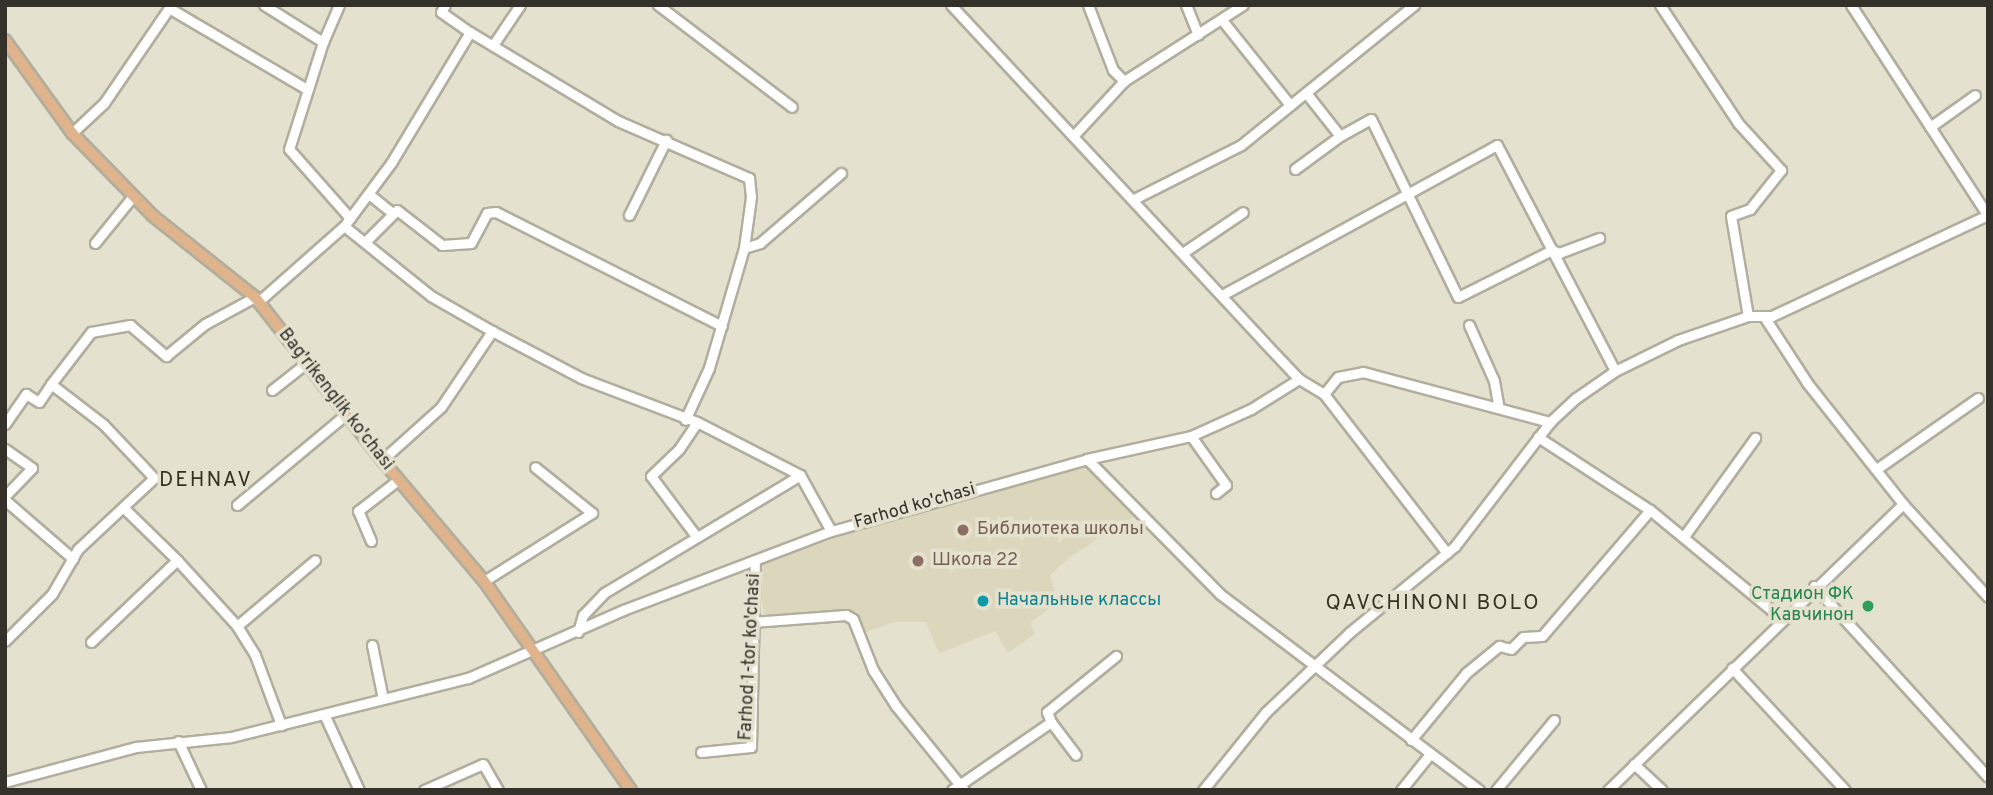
<!DOCTYPE html>
<meta charset="utf-8">
<style>
body{margin:0}
#map{position:relative;width:1993px;height:795px;overflow:hidden;background:#e5e1cf;font-family:Overpass,sans-serif}
div>[style]{position:absolute}
.built>*{inset:0;background:#dcd6bd}
.roads{filter:drop-shadow(2px 0 #b2ae9e) drop-shadow(-2px 0 #b2ae9e) drop-shadow(0 2px #b2ae9e) drop-shadow(0 -2px #b2ae9e)}
.minor>*{height:9px;margin:-4.5px;padding:0 4.5px;transform-origin:4.5px;border-radius:4.5px;background:#fff}
.major>*{height:10px;margin:-5px;padding:0 5px;transform-origin:5px;border-radius:5px;background:#dfb38c}
.dots>*{width:19px;height:19px;translate:-50% -50%;box-sizing:border-box;border:4px solid #e5e1cf;border-radius:50%}
span{translate:-50% -50%;white-space:nowrap;text-align:center;line-height:1.15;-webkit-text-stroke:7px #e5e1cf;paint-order:stroke}
.street-label{font-size:18px;color:#33312a}
.education-label{font-size:18px;color:#785e54}
.left{translate:0 -50%;text-align:left}
.leisure-label{font-size:18px;color:#27864d}
.right{translate:-100% -50%;text-align:right}
.culture-label{font-size:18px;color:#0d838f}
.quarter-label{font-size:21px;color:#353224;letter-spacing:2px}
.frame{position:absolute;inset:0;border:7px solid #33312a;pointer-events:none}
</style>
<div id="map">
<div class="built">
<div style="clip-path:polygon(1087px 463px,1135px 516px,1070px 557px,1050px 575px,1058px 602px,1030px 623px,1035px 634px,1008px 653px,995px 631px,939px 654px,926px 622px,894px 622px,866px 632px,857px 611px,764px 618px,759px 566px,880px 522px,976px 499px)"></div>
</div>
<div class="roads">
<div class="minor">
<div style="left:264px;top:5px;width:70px;rotate:32.1deg"></div>
<div style="left:323px;top:42px;width:112px;rotate:107.6deg"></div>
<div style="left:289px;top:149px;width:92px;rotate:48.5deg"></div>
<div style="left:350px;top:218px;width:5px;rotate:127deg"></div>
<div style="left:445px;top:5px;width:8px;rotate:120deg"></div>
<div style="left:441px;top:12px;width:35px;rotate:35deg"></div>
<div style="left:658px;top:5px;width:168px;rotate:37.3deg"></div>
<div style="left:951px;top:5px;width:460px;rotate:47.1deg"></div>
<div style="left:1264px;top:342px;width:51px;rotate:46.6deg"></div>
<div style="left:1299px;top:379px;width:29px;rotate:31deg"></div>
<div style="left:1324px;top:394px;width:201px;rotate:52.3deg"></div>
<div style="left:1088px;top:5px;width:70px;rotate:69deg"></div>
<div style="left:1113px;top:70px;width:16px;rotate:45deg"></div>
<div style="left:1186px;top:5px;width:32px;rotate:68deg"></div>
<div style="left:1660px;top:5px;width:141px;rotate:56.5deg"></div>
<div style="left:1738px;top:123px;width:64px;rotate:47.5deg"></div>
<div style="left:1781px;top:170px;width:50px;rotate:128.5deg"></div>
<div style="left:1750px;top:209px;width:20px;rotate:160deg"></div>
<div style="left:1731px;top:216px;width:101px;rotate:80.4deg"></div>
<div style="left:1851px;top:5px;width:252px;rotate:57deg"></div>
<div style="left:1222px;top:20px;width:109px;rotate:51.3deg"></div>
<div style="left:323px;top:42px;width:40px;rotate:-66.6deg"></div>
<div style="left:493px;top:45px;width:48px;rotate:-56deg"></div>
<div style="left:1930px;top:127px;width:55px;rotate:-35.4deg"></div>
<div style="left:72px;top:133px;width:44px;rotate:-43.2deg"></div>
<div style="left:104px;top:103px;width:115px;rotate:-55.6deg"></div>
<div style="left:169px;top:8px;width:161px;rotate:30.5deg"></div>
<div style="left:1075px;top:134px;width:72px;rotate:-47.2deg"></div>
<div style="left:1124px;top:81px;width:141px;rotate:-32.6deg"></div>
<div style="left:1340px;top:136px;width:35px;rotate:-29deg"></div>
<div style="left:1371px;top:119px;width:198px;rotate:64deg"></div>
<div style="left:1458px;top:297px;width:105px;rotate:-26.6deg"></div>
<div style="left:1552px;top:250px;width:8px;rotate:23deg"></div>
<div style="left:1559px;top:253px;width:43px;rotate:-20.6deg"></div>
<div style="left:1295px;top:169px;width:56px;rotate:-36.3deg"></div>
<div style="left:1340px;top:136px;width:53px;rotate:-128.2deg"></div>
<div style="left:370px;top:195px;width:28px;rotate:39deg"></div>
<div style="left:1134px;top:199px;width:120px;rotate:-26.8deg"></div>
<div style="left:1241px;top:145px;width:223px;rotate:-39deg"></div>
<div style="left:629px;top:215px;width:84px;rotate:-63.7deg"></div>
<div style="left:350px;top:218px;width:69px;rotate:-53.3deg"></div>
<div style="left:391px;top:163px;width:153px;rotate:-58.9deg"></div>
<div style="left:470px;top:32px;width:173px;rotate:31deg"></div>
<div style="left:618px;top:121px;width:143px;rotate:23.5deg"></div>
<div style="left:749px;top:178px;width:19px;rotate:84deg"></div>
<div style="left:751px;top:197px;width:51px;rotate:97.8deg"></div>
<div style="left:744px;top:248px;width:125px;rotate:106.3deg"></div>
<div style="left:709px;top:368px;width:57px;rotate:114.8deg"></div>
<div style="left:367px;top:240px;width:42px;rotate:-45deg"></div>
<div style="left:397px;top:210px;width:57px;rotate:37.9deg"></div>
<div style="left:442px;top:245px;width:29px;rotate:-4deg"></div>
<div style="left:471px;top:243px;width:34px;rotate:-62deg"></div>
<div style="left:487px;top:213px;width:9px;rotate:-6deg"></div>
<div style="left:496px;top:212px;width:253px;rotate:26.8deg"></div>
<div style="left:95px;top:243px;width:60px;rotate:-51deg"></div>
<div style="left:744px;top:248px;width:17px;rotate:-17deg"></div>
<div style="left:760px;top:243px;width:107px;rotate:-40.8deg"></div>
<div style="left:1184px;top:252px;width:71px;rotate:-34.1deg"></div>
<div style="left:1222px;top:295px;width:313px;rotate:-28.6deg"></div>
<div style="left:1497px;top:145px;width:255px;rotate:62.4deg"></div>
<div style="left:258px;top:302px;width:115px;rotate:-41.5deg"></div>
<div style="left:344px;top:226px;width:112px;rotate:38.8deg"></div>
<div style="left:431px;top:296px;width:70px;rotate:29.8deg"></div>
<div style="left:1765px;top:318px;width:79px;rotate:56.9deg"></div>
<div style="left:1808px;top:384px;width:153px;rotate:51.6deg"></div>
<div style="left:1903px;top:504px;width:126px;rotate:47.6deg"></div>
<div style="left:1469px;top:325px;width:61px;rotate:65.9deg"></div>
<div style="left:1494px;top:381px;width:27px;rotate:80deg"></div>
<div style="left:51px;top:384px;width:66px;rotate:-52.4deg"></div>
<div style="left:91px;top:332px;width:40px;rotate:-10deg"></div>
<div style="left:130px;top:325px;width:48px;rotate:40.7deg"></div>
<div style="left:166px;top:356px;width:50px;rotate:-39.4deg"></div>
<div style="left:205px;top:324px;width:57px;rotate:-28.4deg"></div>
<div style="left:272px;top:390px;width:42px;rotate:-38.2deg"></div>
<div style="left:1324px;top:394px;width:22px;rotate:-51deg"></div>
<div style="left:1338px;top:377px;width:25px;rotate:-11deg"></div>
<div style="left:1363px;top:372px;width:194px;rotate:15deg"></div>
<div style="left:5px;top:424px;width:37px;rotate:-55deg"></div>
<div style="left:26px;top:394px;width:15px;rotate:32deg"></div>
<div style="left:39px;top:402px;width:22px;rotate:-56deg"></div>
<div style="left:51px;top:384px;width:66px;rotate:37.6deg"></div>
<div style="left:103px;top:424px;width:74px;rotate:46.6deg"></div>
<div style="left:154px;top:478px;width:104px;rotate:136.9deg"></div>
<div style="left:78px;top:549px;width:52px;rotate:120deg"></div>
<div style="left:52px;top:594px;width:66px;rotate:135deg"></div>
<div style="left:1191px;top:436px;width:60px;rotate:54.5deg"></div>
<div style="left:1226px;top:485px;width:13px;rotate:141deg"></div>
<div style="left:1538px;top:437px;width:134px;rotate:33.1deg"></div>
<div style="left:5px;top:449px;width:33px;rotate:35deg"></div>
<div style="left:32px;top:468px;width:39px;rotate:134deg"></div>
<div style="left:1087px;top:459px;width:190px;rotate:45.4deg"></div>
<div style="left:1220px;top:594px;width:325px;rotate:37.1deg"></div>
<div style="left:382px;top:460px;width:79px;rotate:-41.9deg"></div>
<div style="left:441px;top:407px;width:92px;rotate:-56.1deg"></div>
<div style="left:492px;top:331px;width:101px;rotate:27.8deg"></div>
<div style="left:581px;top:378px;width:124px;rotate:20.8deg"></div>
<div style="left:697px;top:422px;width:116px;rotate:27.2deg"></div>
<div style="left:800px;top:475px;width:64px;rotate:61deg"></div>
<div style="left:1878px;top:468px;width:122px;rotate:-35deg"></div>
<div style="left:5px;top:500px;width:90px;rotate:40.9deg"></div>
<div style="left:237px;top:505px;width:141px;rotate:-39.8deg"></div>
<div style="left:1685px;top:535px;width:120px;rotate:-54.2deg"></div>
<div style="left:696px;top:536px;width:75px;rotate:-126.9deg"></div>
<div style="left:651px;top:476px;width:39px;rotate:-44deg"></div>
<div style="left:679px;top:449px;width:32px;rotate:-56deg"></div>
<div style="left:371px;top:541px;width:33px;rotate:-113deg"></div>
<div style="left:358px;top:511px;width:51px;rotate:-37.8deg"></div>
<div style="left:177px;top:560px;width:89px;rotate:47.7deg"></div>
<div style="left:237px;top:626px;width:34px;rotate:58deg"></div>
<div style="left:255px;top:655px;width:75px;rotate:69.6deg"></div>
<div style="left:484px;top:581px;width:128px;rotate:-32.2deg"></div>
<div style="left:592px;top:513px;width:73px;rotate:-141.1deg"></div>
<div style="left:1814px;top:586px;width:258px;rotate:47.7deg"></div>
<div style="left:752px;top:622px;width:94px;rotate:-4.3deg"></div>
<div style="left:846px;top:615px;width:8px;rotate:30deg"></div>
<div style="left:853px;top:619px;width:55px;rotate:68.6deg"></div>
<div style="left:873px;top:670px;width:43px;rotate:57.4deg"></div>
<div style="left:896px;top:706px;width:108px;rotate:51deg"></div>
<div style="left:237px;top:626px;width:102px;rotate:-40.2deg"></div>
<div style="left:578px;top:632px;width:18px;rotate:-74deg"></div>
<div style="left:583px;top:615px;width:30px;rotate:-46deg"></div>
<div style="left:604px;top:593px;width:229px;rotate:-31deg"></div>
<div style="left:91px;top:642px;width:119px;rotate:-43.6deg"></div>
<div style="left:177px;top:560px;width:73px;rotate:-135.6deg"></div>
<div style="left:372px;top:645px;width:55px;rotate:78.5deg"></div>
<div style="left:1732px;top:668px;width:166px;rotate:47.2deg"></div>
<div style="left:324px;top:714px;width:84px;rotate:65.3deg"></div>
<div style="left:1051px;top:722px;width:41px;rotate:52.9deg"></div>
<div style="left:1411px;top:740px;width:87px;rotate:-50.6deg"></div>
<div style="left:1466px;top:673px;width:43px;rotate:-39.3deg"></div>
<div style="left:1499px;top:646px;width:12px;rotate:14deg"></div>
<div style="left:1511px;top:649px;width:17px;rotate:-45deg"></div>
<div style="left:1523px;top:637px;width:19px;rotate:-3deg"></div>
<div style="left:1542px;top:636px;width:166px;rotate:-49.4deg"></div>
<div style="left:1650px;top:510px;width:171px;rotate:39.5deg"></div>
<div style="left:178px;top:741px;width:54px;rotate:64.9deg"></div>
<div style="left:701px;top:752px;width:50px;rotate:-5.7deg"></div>
<div style="left:751px;top:747px;width:185px;rotate:-88.8deg"></div>
<div style="left:1634px;top:764px;width:38px;rotate:43deg"></div>
<div style="left:5px;top:782px;width:136px;rotate:-15deg"></div>
<div style="left:136px;top:747px;width:96px;rotate:-6deg"></div>
<div style="left:231px;top:737px;width:244px;rotate:-14deg"></div>
<div style="left:468px;top:678px;width:169px;rotate:-23.7deg"></div>
<div style="left:623px;top:610px;width:219px;rotate:-20.8deg"></div>
<div style="left:828px;top:532px;width:269px;rotate:-15.7deg"></div>
<div style="left:1087px;top:459px;width:107px;rotate:-12.5deg"></div>
<div style="left:1191px;top:436px;width:66px;rotate:-24.2deg"></div>
<div style="left:1251px;top:409px;width:57px;rotate:-32deg"></div>
<div style="left:424px;top:790px;width:64px;rotate:-23.8deg"></div>
<div style="left:483px;top:764px;width:30px;rotate:60deg"></div>
<div style="left:952px;top:790px;width:120px;rotate:-34.5deg"></div>
<div style="left:1051px;top:722px;width:11px;rotate:-112deg"></div>
<div style="left:1047px;top:712px;width:89px;rotate:-39.1deg"></div>
<div style="left:1203px;top:790px;width:100px;rotate:-51.1deg"></div>
<div style="left:1266px;top:712px;width:116px;rotate:-43.6deg"></div>
<div style="left:1350px;top:632px;width:136px;rotate:-39.3deg"></div>
<div style="left:1455px;top:546px;width:156px;rotate:-52.5deg"></div>
<div style="left:1550px;top:422px;width:35px;rotate:-43deg"></div>
<div style="left:1576px;top:398px;width:47px;rotate:-34.7deg"></div>
<div style="left:1615px;top:371px;width:70px;rotate:-26.2deg"></div>
<div style="left:1678px;top:340px;width:74px;rotate:-18.9deg"></div>
<div style="left:1748px;top:316px;width:24px"></div>
<div style="left:1772px;top:316px;width:238px;rotate:-25.1deg"></div>
<div style="left:1401px;top:790px;width:46px;rotate:-51.1deg"></div>
<div style="left:1496px;top:790px;width:91px;rotate:-50.4deg"></div>
<div style="left:1608px;top:790px;width:411px;rotate:-44.1deg"></div>
</div>
<div class="major">
<div style="left:5px;top:40px;width:115px;rotate:54.2deg"></div>
<div style="left:72px;top:133px;width:116px;rotate:45.7deg"></div>
<div style="left:153px;top:216px;width:130px;rotate:38.5deg"></div>
<div style="left:255px;top:297px;width:207px;rotate:52.1deg"></div>
<div style="left:382px;top:460px;width:158px;rotate:49.9deg"></div>
<div style="left:484px;top:581px;width:256px;rotate:54.9deg"></div>
</div>
</div>
<div class="dots">
<div style="left:963px;top:530px;background:#8d6e63"></div>
<div style="left:918px;top:561px;background:#8d6e63"></div>
<div style="left:983px;top:601px;background:#0f9aa8"></div>
<div style="left:1868px;top:606px;background:#2e9e5b"></div>
</div>
<div class="street-label">
<span style="left:335px;top:400px;rotate:52deg">Bag'rikenglik ko'chasi</span>
<span style="left:915px;top:507px;rotate:-16deg">Farhod ko'chasi</span>
<span style="left:751px;top:657px;rotate:-87deg">Farhod 1-tor ko'chasi</span>
</div>
<div class="education-label">
<span class="left" style="left:977px;top:530px">Библиотека школы</span>
<span class="left" style="left:932px;top:561px">Школа 22</span>
</div>
<div class="leisure-label">
<span class="right" style="left:1854px;top:606px">Стадион ФК<br>Кавчинон</span>
</div>
<div class="culture-label">
<span class="left" style="left:997px;top:601px">Начальные классы</span>
</div>
<div class="quarter-label">
<span style="left:206px;top:481px">DEHNAV</span>
<span style="left:1433px;top:604px">QAVCHINONI BOLO</span>
</div>
<div class="frame"></div>
</div>
